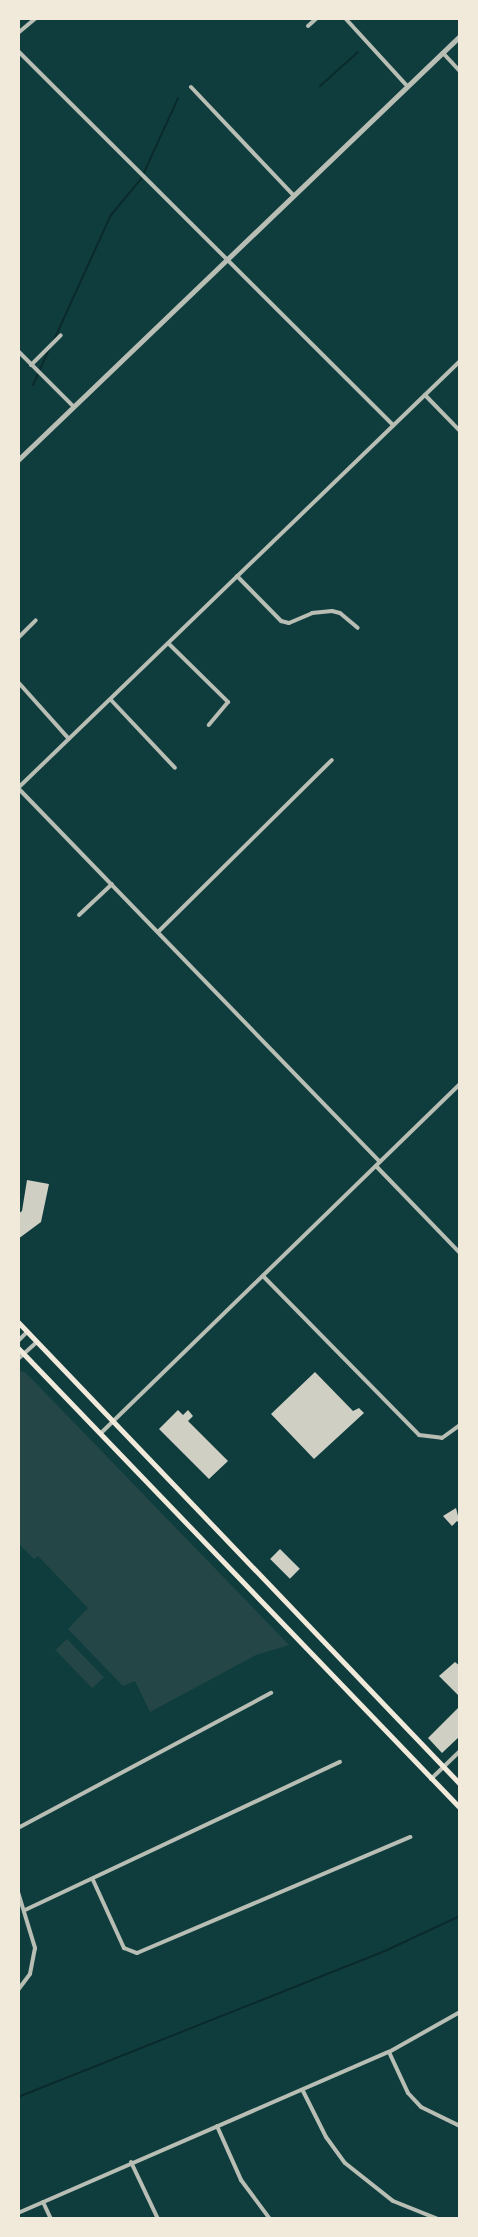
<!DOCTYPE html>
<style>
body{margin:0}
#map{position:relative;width:478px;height:2237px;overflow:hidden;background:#0f3d3e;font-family:"Varela Round",sans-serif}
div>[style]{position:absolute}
.green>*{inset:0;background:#244646;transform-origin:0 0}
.stream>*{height:2px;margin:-1px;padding:0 1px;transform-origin:1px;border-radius:1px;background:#0a2a2b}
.building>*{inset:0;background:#cfcfc3;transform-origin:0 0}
.minor>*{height:4px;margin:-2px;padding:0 2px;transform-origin:2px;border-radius:2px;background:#b8beb3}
.tertiary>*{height:4.5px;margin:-2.25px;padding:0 2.25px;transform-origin:2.25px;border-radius:2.25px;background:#b8beb3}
.secondary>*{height:5px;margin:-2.5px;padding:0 2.5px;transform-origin:2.5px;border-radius:2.5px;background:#f1e9da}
span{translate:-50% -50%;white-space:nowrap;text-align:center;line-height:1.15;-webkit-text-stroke:4.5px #f1e9da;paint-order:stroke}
.frame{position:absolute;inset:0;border:20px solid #f1e9da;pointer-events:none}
</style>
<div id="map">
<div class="green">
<div style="clip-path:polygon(21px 1371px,26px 1373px,289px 1645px,256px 1655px,150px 1712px,135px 1681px,123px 1686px,68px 1629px,88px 1608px,38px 1556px,34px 1559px,18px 1543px,18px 1372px)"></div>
<div style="left:67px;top:1639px;width:53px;height:16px;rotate:46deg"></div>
</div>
<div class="stream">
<div style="left:320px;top:86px;width:51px;rotate:-41.8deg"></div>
<div style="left:53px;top:342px;width:140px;rotate:-65.5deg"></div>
<div style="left:111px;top:215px;width:47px;rotate:-50.2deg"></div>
<div style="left:141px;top:179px;width:89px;rotate:-65.4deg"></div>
<div style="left:33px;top:385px;width:42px;rotate:-65.9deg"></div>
<div style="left:18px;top:2097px;width:399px;rotate:-21.7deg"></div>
<div style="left:389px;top:1949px;width:78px;rotate:-24.9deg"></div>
</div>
<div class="building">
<div style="clip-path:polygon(27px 1180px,49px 1184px,41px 1222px,18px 1239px,18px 1214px,22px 1211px)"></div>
<div style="clip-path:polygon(315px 1372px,353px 1411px,359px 1408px,364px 1413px,314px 1459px,271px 1414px)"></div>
<div style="clip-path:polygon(178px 1410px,183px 1415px,188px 1410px,193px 1416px,188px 1421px,228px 1461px,209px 1479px,159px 1429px)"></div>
<div style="clip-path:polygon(456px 1508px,460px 1524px,457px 1521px,452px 1526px,443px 1516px)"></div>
<div style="left:280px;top:1549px;width:28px;height:14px;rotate:45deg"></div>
<div style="clip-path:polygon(455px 1662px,460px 1666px,460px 1697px,439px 1676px)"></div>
<div style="clip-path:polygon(460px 1706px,460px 1736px,442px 1753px,428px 1738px)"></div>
</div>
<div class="minor">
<div style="left:345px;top:18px;width:92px;rotate:47.6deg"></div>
<div style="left:308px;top:26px;width:12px;rotate:-42deg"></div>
<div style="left:18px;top:33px;width:23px;rotate:-40deg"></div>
<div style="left:18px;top:51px;width:530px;rotate:44.92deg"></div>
<div style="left:443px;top:53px;width:25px;rotate:47deg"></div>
<div style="left:191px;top:87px;width:150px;rotate:46.6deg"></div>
<div style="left:18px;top:351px;width:79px;rotate:45deg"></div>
<div style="left:31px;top:365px;width:42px;rotate:-45deg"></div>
<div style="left:425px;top:395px;width:50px;rotate:45.8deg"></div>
<div style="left:237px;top:576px;width:63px;rotate:45.6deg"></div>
<div style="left:281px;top:621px;width:8px;rotate:14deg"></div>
<div style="left:289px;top:623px;width:25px;rotate:-23deg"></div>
<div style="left:312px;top:613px;width:20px;rotate:-6deg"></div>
<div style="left:332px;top:611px;width:8px;rotate:14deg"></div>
<div style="left:340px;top:613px;width:23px;rotate:40deg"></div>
<div style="left:18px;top:638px;width:25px;rotate:-45deg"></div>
<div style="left:169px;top:644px;width:83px;rotate:44.5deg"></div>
<div style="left:228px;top:702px;width:30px;rotate:130deg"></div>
<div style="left:18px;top:682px;width:76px;rotate:48.2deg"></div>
<div style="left:111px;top:700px;width:93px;rotate:46.7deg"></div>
<div style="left:18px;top:788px;width:615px;rotate:-44.01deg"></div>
<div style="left:18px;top:788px;width:520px;rotate:45.93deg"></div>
<div style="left:79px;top:915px;width:45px;rotate:-43.2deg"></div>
<div style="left:159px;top:931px;width:243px;rotate:-44.7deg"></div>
<div style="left:376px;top:1166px;width:121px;rotate:46deg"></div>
<div style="left:263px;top:1276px;width:223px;rotate:45.5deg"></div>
<div style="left:419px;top:1435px;width:23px;rotate:7deg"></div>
<div style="left:442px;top:1438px;width:22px;rotate:-36deg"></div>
<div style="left:18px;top:1341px;width:13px;rotate:-45deg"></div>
<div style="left:18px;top:1359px;width:25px;rotate:-42deg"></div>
<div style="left:101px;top:1433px;width:501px;rotate:-44.19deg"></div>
<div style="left:431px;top:1779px;width:40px;rotate:-44deg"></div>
<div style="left:18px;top:1828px;width:287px;rotate:-28.1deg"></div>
<div style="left:93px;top:1880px;width:75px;rotate:65.5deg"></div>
<div style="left:124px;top:1948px;width:14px;rotate:21deg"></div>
<div style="left:137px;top:1953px;width:297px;rotate:-23deg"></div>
<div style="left:18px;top:1892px;width:59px;rotate:73.1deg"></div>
<div style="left:35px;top:1948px;width:26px;rotate:101deg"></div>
<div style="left:30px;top:1974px;width:20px;rotate:127deg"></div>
<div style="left:25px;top:1910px;width:348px;rotate:-25.2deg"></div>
<div style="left:389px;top:2052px;width:45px;rotate:65.1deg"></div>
<div style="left:408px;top:2093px;width:19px;rotate:47deg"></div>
<div style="left:421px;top:2107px;width:43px;rotate:26deg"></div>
<div style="left:303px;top:2091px;width:51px;rotate:63.4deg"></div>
<div style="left:326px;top:2137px;width:32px;rotate:54deg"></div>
<div style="left:345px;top:2163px;width:61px;rotate:38.4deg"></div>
<div style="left:393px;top:2201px;width:48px;rotate:21.8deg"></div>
<div style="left:217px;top:2126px;width:59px;rotate:66deg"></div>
<div style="left:241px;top:2180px;width:49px;rotate:53.4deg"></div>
<div style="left:131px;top:2162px;width:63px;rotate:64.7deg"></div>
<div style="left:43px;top:2202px;width:19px;rotate:65deg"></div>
<div style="left:18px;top:2213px;width:404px;rotate:-23.5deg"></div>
<div style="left:389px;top:2052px;width:81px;rotate:-29.4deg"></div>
</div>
<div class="tertiary">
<div style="left:18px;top:460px;width:612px;rotate:-43.81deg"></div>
</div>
<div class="secondary">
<div style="left:18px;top:1322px;width:639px;rotate:46.27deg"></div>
<div style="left:18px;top:1348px;width:638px;rotate:46.14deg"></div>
</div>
<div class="frame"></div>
</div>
